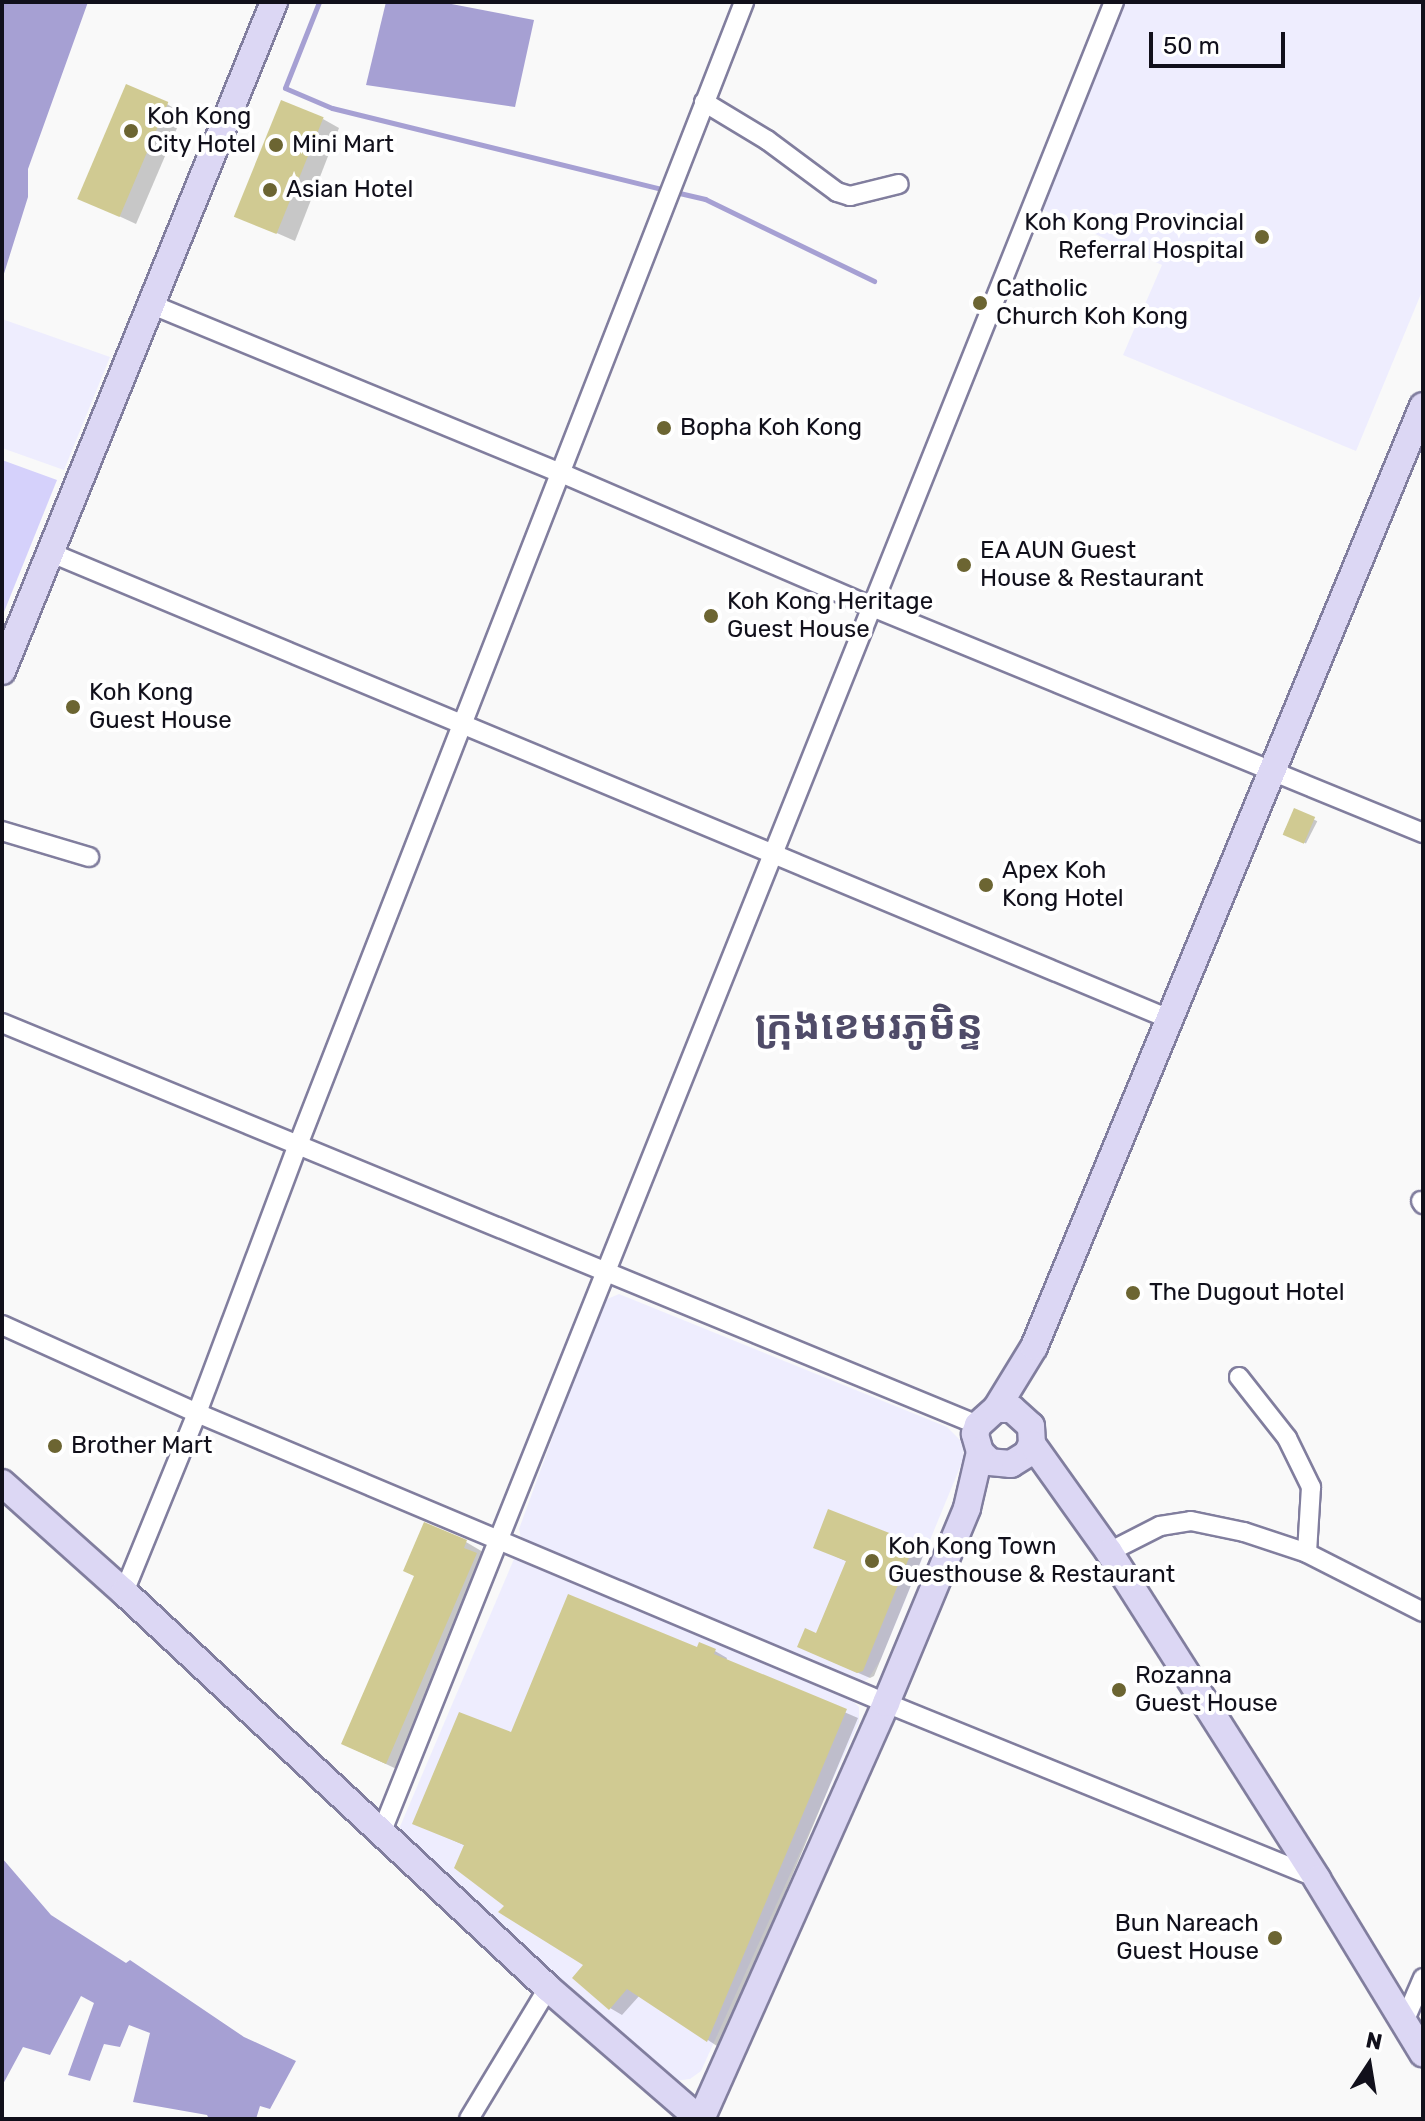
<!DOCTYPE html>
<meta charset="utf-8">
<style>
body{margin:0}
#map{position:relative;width:1425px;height:2121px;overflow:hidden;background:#f9f9f9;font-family:Rubik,"Noto Sans Khmer",sans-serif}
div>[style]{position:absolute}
.built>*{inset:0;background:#eeedfe}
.green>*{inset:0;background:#d5d1fb}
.water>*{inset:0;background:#a6a0d3}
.shadow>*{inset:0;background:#0003;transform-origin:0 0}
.stream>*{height:5px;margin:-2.5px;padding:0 2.5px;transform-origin:2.5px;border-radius:2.5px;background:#a6a0d3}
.building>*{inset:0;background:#d0ca92;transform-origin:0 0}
.roads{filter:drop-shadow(2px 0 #817e9e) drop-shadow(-2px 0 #817e9e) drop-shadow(0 2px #817e9e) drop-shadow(0 -2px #817e9e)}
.street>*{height:18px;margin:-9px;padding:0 9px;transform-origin:9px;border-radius:9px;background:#fff}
.secondary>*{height:26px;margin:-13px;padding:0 13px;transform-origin:13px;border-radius:13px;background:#dcd7f4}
.dots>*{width:22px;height:22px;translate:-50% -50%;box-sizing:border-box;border:4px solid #fff;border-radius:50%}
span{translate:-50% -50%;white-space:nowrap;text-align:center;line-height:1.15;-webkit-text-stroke:8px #fff;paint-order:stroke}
.poi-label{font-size:24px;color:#11101b}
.left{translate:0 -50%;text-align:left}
.right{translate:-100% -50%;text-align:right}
.town-label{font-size:40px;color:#504c69;font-weight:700}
.frame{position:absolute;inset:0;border:4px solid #11101b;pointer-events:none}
.north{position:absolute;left:1329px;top:2025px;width:80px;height:80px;-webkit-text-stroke:6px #fff;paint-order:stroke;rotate:12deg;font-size:22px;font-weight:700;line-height:32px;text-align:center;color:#11101b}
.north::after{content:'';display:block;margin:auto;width:28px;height:36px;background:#11101b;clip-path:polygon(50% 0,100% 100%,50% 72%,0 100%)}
.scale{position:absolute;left:1149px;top:32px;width:136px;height:36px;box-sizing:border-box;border:4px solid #11101b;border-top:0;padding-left:10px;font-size:24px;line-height:28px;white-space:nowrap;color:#11101b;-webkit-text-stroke:6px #fff;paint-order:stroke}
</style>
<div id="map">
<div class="built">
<div style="clip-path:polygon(1123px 2px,1423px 2px,1423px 289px,1356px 451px,1123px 355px,1162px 265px,1039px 208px)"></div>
<div style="clip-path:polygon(2px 319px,110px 357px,64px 470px,2px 448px)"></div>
<div style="clip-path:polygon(619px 1294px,947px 1427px,964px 1444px,963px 1460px,881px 1659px,868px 1679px,857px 1684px,521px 1538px,519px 1529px,596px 1319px,605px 1300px)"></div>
<div style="clip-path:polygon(514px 1559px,849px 1698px,859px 1707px,859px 1722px,701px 2071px,690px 2079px,674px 2081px,659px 2072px,399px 1829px)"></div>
</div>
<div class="green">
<div style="clip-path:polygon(2px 460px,57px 480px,2px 617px)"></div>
</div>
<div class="water">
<div style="clip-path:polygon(2px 2px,88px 2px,28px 169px,28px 197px,2px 280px)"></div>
<div style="clip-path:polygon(386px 2px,441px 2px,534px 20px,515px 107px,366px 85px)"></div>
<div style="clip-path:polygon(2px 1858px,51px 1915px,126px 1963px,130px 1960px,244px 2037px,296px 2061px,270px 2109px,260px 2106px,256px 2119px,209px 2119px,207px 2115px,133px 2102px,150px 2033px,129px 2025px,120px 2047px,104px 2044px,90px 2081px,68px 2075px,94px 2003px,81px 1996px,50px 2055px,23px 2047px,2px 2086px)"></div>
</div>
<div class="shadow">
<div style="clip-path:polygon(167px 104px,183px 114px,136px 224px,80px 198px)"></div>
<div style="clip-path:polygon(323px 119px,339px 128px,295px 241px,238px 216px)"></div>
<div style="left:1295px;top:810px;width:25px;height:25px;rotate:27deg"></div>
<div style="clip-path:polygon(830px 1511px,925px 1551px,874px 1676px,870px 1678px,810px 1652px,848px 1562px,815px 1547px)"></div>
<div style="clip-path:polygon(466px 1542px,483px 1552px,480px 1557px,493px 1565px,403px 1772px,343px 1744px,416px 1577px)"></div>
<div style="clip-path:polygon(698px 1649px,715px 1651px,727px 1658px,726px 1661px,858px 1718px,720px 2048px,640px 1995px,622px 2015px,610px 2008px,586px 1964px,507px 1906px,466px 1846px,415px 1823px,512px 1735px)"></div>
</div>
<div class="stream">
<div style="left:319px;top:2px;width:92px;rotate:111.6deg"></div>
<div style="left:285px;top:88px;width:51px;rotate:23.1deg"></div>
<div style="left:332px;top:108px;width:343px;rotate:13.8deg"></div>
<div style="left:675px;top:192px;width:31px;rotate:13deg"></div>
<div style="left:705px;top:199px;width:188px;rotate:25.9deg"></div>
</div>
<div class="building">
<div style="left:126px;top:84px;width:46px;height:125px;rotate:23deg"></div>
<div style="left:281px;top:100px;width:46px;height:126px;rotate:22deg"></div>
<div style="left:1294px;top:808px;width:23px;height:29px;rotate:23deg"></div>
<div style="clip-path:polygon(828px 1509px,915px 1543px,863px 1671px,857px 1673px,797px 1647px,805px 1628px,816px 1633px,846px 1561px,813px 1548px)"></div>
<div style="clip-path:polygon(424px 1522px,467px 1540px,464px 1548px,477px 1553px,386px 1764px,341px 1744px,414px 1576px,403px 1571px)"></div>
<div style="clip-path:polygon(568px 1594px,697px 1647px,699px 1642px,716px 1649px,714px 1654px,847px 1709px,707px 2042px,627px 1989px,609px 2010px,572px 1978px,583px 1965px,498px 1912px,504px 1906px,454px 1868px,464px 1845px,412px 1824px,459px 1712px,511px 1732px)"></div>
</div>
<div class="roads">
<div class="street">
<div style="left:704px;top:102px;width:74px;rotate:31.1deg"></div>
<div style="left:767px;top:140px;width:87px;rotate:36.6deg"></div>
<div style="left:837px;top:192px;width:14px;rotate:17deg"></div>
<div style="left:850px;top:196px;width:50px;rotate:-13.8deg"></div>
<div style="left:148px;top:303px;width:444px;rotate:22.4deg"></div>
<div style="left:559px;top:472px;width:341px;rotate:23.3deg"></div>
<div style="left:872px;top:607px;width:596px;rotate:22.3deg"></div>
<div style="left:49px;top:552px;width:1213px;rotate:22.63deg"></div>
<div style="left:2px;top:831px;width:91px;rotate:16.6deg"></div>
<div style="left:2px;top:1023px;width:1056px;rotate:22.39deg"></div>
<div style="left:1421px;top:1201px;width:4px;rotate:56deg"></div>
<div style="left:2px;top:1325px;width:214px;rotate:24.3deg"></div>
<div style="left:197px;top:1413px;width:748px;rotate:22.83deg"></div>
<div style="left:886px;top:1703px;width:464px;rotate:22.1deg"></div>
<div style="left:1239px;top:1377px;width:78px;rotate:51.8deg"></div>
<div style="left:1287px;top:1438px;width:55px;rotate:63.9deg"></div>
<div style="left:1311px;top:1487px;width:66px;rotate:93.5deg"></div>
<div style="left:1109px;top:1552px;width:57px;rotate:-27deg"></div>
<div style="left:1160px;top:1526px;width:31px;rotate:-9deg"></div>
<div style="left:1191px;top:1521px;width:54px;rotate:11.7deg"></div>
<div style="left:1244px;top:1532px;width:66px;rotate:18.4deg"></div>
<div style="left:1307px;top:1553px;width:130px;rotate:27deg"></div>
<div style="left:124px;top:1592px;width:193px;rotate:-67.8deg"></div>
<div style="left:197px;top:1413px;width:286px;rotate:-69.4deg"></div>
<div style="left:298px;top:1145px;width:1227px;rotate:-68.68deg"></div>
<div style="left:382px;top:1831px;width:1970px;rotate:-68.19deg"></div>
<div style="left:1404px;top:2022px;width:48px;rotate:-66.6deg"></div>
<div style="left:469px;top:2119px;width:153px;rotate:-58.9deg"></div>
</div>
<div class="secondary">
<div style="left:2px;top:671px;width:722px;rotate:-67.87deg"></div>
<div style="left:996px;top:1409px;width:16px"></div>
<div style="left:1012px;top:1409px;width:25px;rotate:42deg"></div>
<div style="left:1031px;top:1426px;width:18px;rotate:87deg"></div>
<div style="left:1032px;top:1444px;width:11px;rotate:117deg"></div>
<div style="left:1027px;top:1454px;width:19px;rotate:148deg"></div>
<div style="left:1011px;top:1464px;width:21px;rotate:-175deg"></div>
<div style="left:990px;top:1462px;width:14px;rotate:-135deg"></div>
<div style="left:980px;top:1452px;width:19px;rotate:-106deg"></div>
<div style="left:975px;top:1434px;width:9px;rotate:-72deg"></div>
<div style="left:978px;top:1425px;width:24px;rotate:-42deg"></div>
<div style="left:996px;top:1409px;width:73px;rotate:-58.5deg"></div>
<div style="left:1034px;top:1347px;width:1018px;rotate:-67.54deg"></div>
<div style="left:1032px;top:1444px;width:133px;rotate:54.5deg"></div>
<div style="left:1109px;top:1552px;width:388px;rotate:57.5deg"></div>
<div style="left:1317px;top:1879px;width:204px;rotate:58.7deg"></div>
<div style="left:2px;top:1483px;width:164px;rotate:41.8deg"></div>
<div style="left:124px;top:1592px;width:580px;rotate:43.04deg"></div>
<div style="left:548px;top:1988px;width:200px;rotate:40.9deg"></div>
<div style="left:701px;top:2119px;width:455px;rotate:-66deg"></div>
<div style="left:886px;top:1703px;width:211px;rotate:-67.4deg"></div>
<div style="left:967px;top:1508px;width:57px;rotate:-76.9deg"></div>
</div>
</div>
<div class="dots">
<div style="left:131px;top:131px;background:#6c6532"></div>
<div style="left:276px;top:145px;background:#6c6532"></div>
<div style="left:270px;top:190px;background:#6c6532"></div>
<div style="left:1262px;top:237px;background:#6c6532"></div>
<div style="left:980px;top:303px;background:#6c6532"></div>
<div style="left:664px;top:428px;background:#6c6532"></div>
<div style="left:964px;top:565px;background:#6c6532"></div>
<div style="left:711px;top:616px;background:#6c6532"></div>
<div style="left:73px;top:707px;background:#6c6532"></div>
<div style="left:986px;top:885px;background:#6c6532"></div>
<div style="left:1133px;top:1293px;background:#6c6532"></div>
<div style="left:55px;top:1446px;background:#6c6532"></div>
<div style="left:872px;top:1561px;background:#6c6532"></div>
<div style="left:1119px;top:1690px;background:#6c6532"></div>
<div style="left:1275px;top:1938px;background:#6c6532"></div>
</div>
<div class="poi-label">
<span class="left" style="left:147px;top:131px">Koh Kong<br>City Hotel</span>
<span class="left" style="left:292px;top:145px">Mini Mart</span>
<span class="left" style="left:286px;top:190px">Asian Hotel</span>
<span class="right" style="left:1244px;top:237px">Koh Kong Provincial<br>Referral Hospital</span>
<span class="left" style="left:996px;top:303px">Catholic<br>Church Koh Kong</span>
<span class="left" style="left:680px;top:428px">Bopha Koh Kong</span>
<span class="left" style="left:980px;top:565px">EA AUN Guest<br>House &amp; Restaurant</span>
<span class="left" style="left:727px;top:616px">Koh Kong Heritage<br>Guest House</span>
<span class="left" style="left:89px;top:707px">Koh Kong<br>Guest House</span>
<span class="left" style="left:1002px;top:885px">Apex Koh<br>Kong Hotel</span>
<span class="left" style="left:1149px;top:1293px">The Dugout Hotel</span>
<span class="left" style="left:71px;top:1446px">Brother Mart</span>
<span class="left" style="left:888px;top:1561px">Koh Kong Town<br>Guesthouse &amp; Restaurant</span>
<span class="left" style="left:1135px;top:1690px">Rozanna<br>Guest House</span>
<span class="right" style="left:1259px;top:1938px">Bun Nareach<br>Guest House</span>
</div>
<div class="town-label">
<span style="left:869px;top:1026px">ក្រុងខេមរភូមិន្ទ</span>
</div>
<div class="frame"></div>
<div class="north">N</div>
<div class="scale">50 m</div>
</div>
